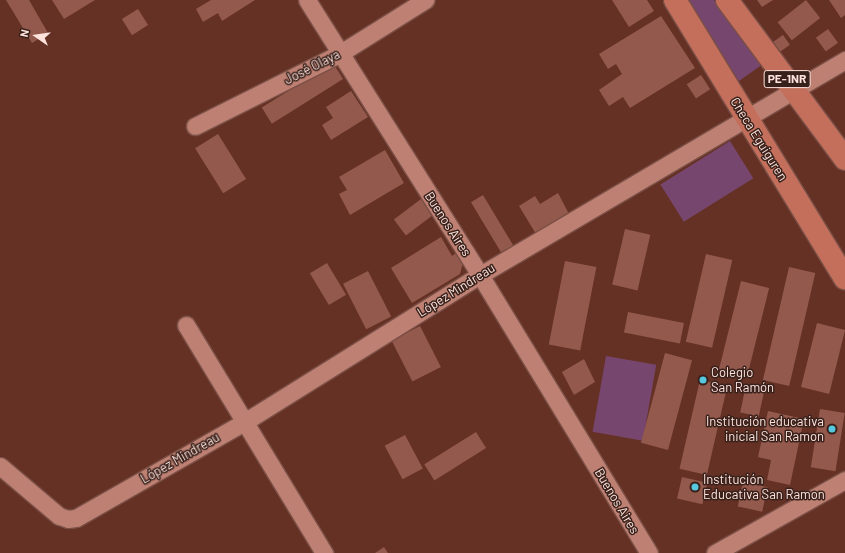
<!DOCTYPE html>
<meta charset="utf-8">
<style>
body{margin:0}
#map{position:relative;width:845px;height:553px;overflow:hidden;background:#653125;font-family:Barlow,sans-serif}
div>[style]{position:absolute}
.green>*{inset:0;background:#77466e;transform-origin:0 0}
.building>*{inset:0;background:#92594c;transform-origin:0 0}
.roads{filter:drop-shadow(1px 0 #7a4f46) drop-shadow(-1px 0 #7a4f46) drop-shadow(0 1px #7a4f46) drop-shadow(0 -1px #7a4f46)}
.minor>*{height:17px;margin:-8.5px;padding:0 8.5px;transform-origin:8.5px;border-radius:8.5px;background:#bd8072}
.primary>*{height:22px;margin:-11px;padding:0 11px;transform-origin:11px;border-radius:11px;background:#c46f5b}
.dots>*{width:11px;height:11px;translate:-50% -50%;box-sizing:border-box;border:2px solid #39211b;border-radius:50%}
span{translate:-50% -50%;white-space:nowrap;text-align:center;line-height:1.15;-webkit-text-stroke:3px #39211b;paint-order:stroke}
.shield-label span{padding:1px 3px;background:#39211b;border:1px solid;border-radius:3px;-webkit-text-stroke-width:0}
.shield-label{font-size:12px;color:#fee3dc;font-weight:700}
.street-label{font-size:13px;color:#fee3dc}
.poi-label{font-size:13px;color:#fee3dc}
.left{translate:0 -50%;text-align:left}
.right{translate:-100% -50%;text-align:right}
.north{position:absolute;left:16px;top:16px;width:40px;height:40px;-webkit-text-stroke:3px #39211b;paint-order:stroke;rotate:283deg;font-size:11px;font-weight:700;line-height:16px;text-align:center;color:#fee3dc}
.north::after{content:'';display:block;margin:auto;width:14px;height:18px;background:#fee3dc;clip-path:polygon(50% 0,100% 100%,50% 72%,0 100%)}
</style>
<div id="map">
<div class="green">
<div style="clip-path:polygon(687px 0,714px 0,763px 64px,739px 81px)"></div>
<div style="left:730px;top:141px;width:44px;height:82px;rotate:58deg"></div>
<div style="left:606px;top:356px;width:51px;height:77px;rotate:10deg"></div>
</div>
<div class="building">
<div style="clip-path:polygon(6px 0,29px 0,48px 33px,32px 43px)"></div>
<div style="clip-path:polygon(52px 0,95px 0,64px 19px)"></div>
<div style="clip-path:polygon(211px 0,255px 0,222px 21px,218px 13px,203px 22px,196px 9px)"></div>
<div style="clip-path:polygon(612px 0,647px 0,654px 11px,629px 27px)"></div>
<div style="clip-path:polygon(757px 0,773px 0,762px 7px)"></div>
<div style="left:806px;top:0;width:23px;height:36px;rotate:52deg"></div>
<div style="clip-path:polygon(829px 0,845px 0,845px 15px,841px 18px)"></div>
<div style="left:138px;top:9px;width:19px;height:19px;rotate:58deg"></div>
<div style="clip-path:polygon(661px 16px,695px 68px,630px 108px,623px 97px,609px 106px,599px 90px,622px 74px,616px 64px,608px 69px,599px 54px)"></div>
<div style="left:828px;top:29px;width:17px;height:15px;rotate:54deg"></div>
<div style="left:783px;top:35px;width:12px;height:18px;rotate:55deg"></div>
<div style="left:333px;top:63px;width:19px;height:84px;rotate:58deg"></div>
<div style="left:701px;top:75px;width:17px;height:17px;rotate:57deg"></div>
<div style="clip-path:polygon(351px 91px,368px 117px,331px 140px,322px 125px,333px 118px,326px 107px)"></div>
<div style="left:218px;top:134px;width:53px;height:27px;rotate:58deg"></div>
<div style="clip-path:polygon(385px 150px,404px 183px,350px 215px,339px 194px,347px 190px,339px 177px)"></div>
<div style="clip-path:polygon(558px 193px,569px 214px,536px 234px,519px 206px,535px 196px,540px 204px)"></div>
<div style="left:483px;top:195px;width:60px;height:14px;rotate:59deg"></div>
<div style="left:421px;top:199px;width:20px;height:34px;rotate:53deg"></div>
<div style="left:625px;top:229px;width:26px;height:57px;rotate:13deg"></div>
<div style="clip-path:polygon(441px 237px,452px 256px,459px 251px,464px 259px,460px 274px,412px 303px,391px 268px)"></div>
<div style="left:706px;top:254px;width:27px;height:90px;rotate:13deg"></div>
<div style="left:565px;top:261px;width:32px;height:85px;rotate:11deg"></div>
<div style="left:327px;top:263px;width:37px;height:20px;rotate:59deg"></div>
<div style="left:789px;top:267px;width:27px;height:116px;rotate:13deg"></div>
<div style="left:368px;top:271px;width:51px;height:28px;rotate:63deg"></div>
<div style="left:741px;top:281px;width:29px;height:91px;rotate:14deg"></div>
<div style="left:628px;top:312px;width:57px;height:21px;rotate:11deg"></div>
<div style="left:817px;top:323px;width:29px;height:66px;rotate:14deg"></div>
<div style="left:420px;top:326px;width:46px;height:32px;rotate:63deg"></div>
<div style="left:665px;top:353px;width:28px;height:93px;rotate:15deg"></div>
<div style="clip-path:polygon(584px 359px,595px 382px,574px 395px,562px 372px)"></div>
<div style="left:700px;top:380px;width:28px;height:91px;rotate:13deg"></div>
<div style="left:746px;top:385px;width:19px;height:28px;rotate:12deg"></div>
<div style="left:820px;top:409px;width:25px;height:59px;rotate:9deg"></div>
<div style="clip-path:polygon(768px 411px,804px 419px,790px 485px,767px 480px,771px 460px,758px 457px)"></div>
<div style="left:476px;top:432px;width:19px;height:61px;rotate:58deg"></div>
<div style="left:405px;top:435px;width:38px;height:23px;rotate:62deg"></div>
<div style="left:682px;top:477px;width:26px;height:22px;rotate:13deg"></div>
<div style="left:743px;top:482px;width:25px;height:25px;rotate:12deg"></div>
<div style="clip-path:polygon(384px 547px,388px 553px,375px 553px)"></div>
</div>
<div class="roads">
<div class="minor">
<div style="left:307px;top:0;width:325px;rotate:57.8deg"></div>
<div style="left:480px;top:275px;width:325px;rotate:58.7deg"></div>
<div style="left:195px;top:126px;width:161px;rotate:-26.6deg"></div>
<div style="left:339px;top:54px;width:102px;rotate:-32.1deg"></div>
<div style="left:186px;top:325px;width:267px;rotate:58.8deg"></div>
<div style="left:0;top:466px;width:77px;rotate:40.3deg"></div>
<div style="left:59px;top:516px;width:9px;rotate:18deg"></div>
<div style="left:68px;top:519px;width:8px;rotate:-7deg"></div>
<div style="left:76px;top:518px;width:196px;rotate:-29.7deg"></div>
<div style="left:246px;top:421px;width:276px;rotate:-32deg"></div>
<div style="left:480px;top:275px;width:424px;rotate:-30.5deg"></div>
<div style="left:715px;top:553px;width:149px;rotate:-29.3deg"></div>
</div>
<div class="primary">
<div style="left:675px;top:0;width:326px;rotate:58.6deg"></div>
<div style="left:727px;top:0;width:198px;rotate:53.4deg"></div>
</div>
</div>
<div class="dots">
<div style="left:703px;top:380px;background:#56c9e1"></div>
<div style="left:832px;top:429px;background:#56c9e1"></div>
<div style="left:695px;top:487px;background:#56c9e1"></div>
</div>
<div class="shield-label">
<span style="left:787px;top:79px">PE-1NR</span>
</div>
<div class="street-label">
<span style="left:312px;top:67px;rotate:-27deg">José Olaya</span>
<span style="left:759px;top:139px;rotate:58deg">Checa Eguiguren</span>
<span style="left:448px;top:224px;rotate:57deg">Buenos Aires</span>
<span style="left:456px;top:290px;rotate:-32deg">López Mindreau</span>
<span style="left:180px;top:458px;rotate:-30deg">López Mindreau</span>
<span style="left:617px;top:501px;rotate:59deg">Buenos Aires</span>
</div>
<div class="poi-label">
<span class="left" style="left:711px;top:380px">Colegio<br>San Ramón</span>
<span class="right" style="left:824px;top:429px">Institución educativa<br>inicial San Ramon</span>
<span class="left" style="left:703px;top:487px">Institución<br>Educativa San Ramon</span>
</div>
<div class="north">N</div>
</div>
